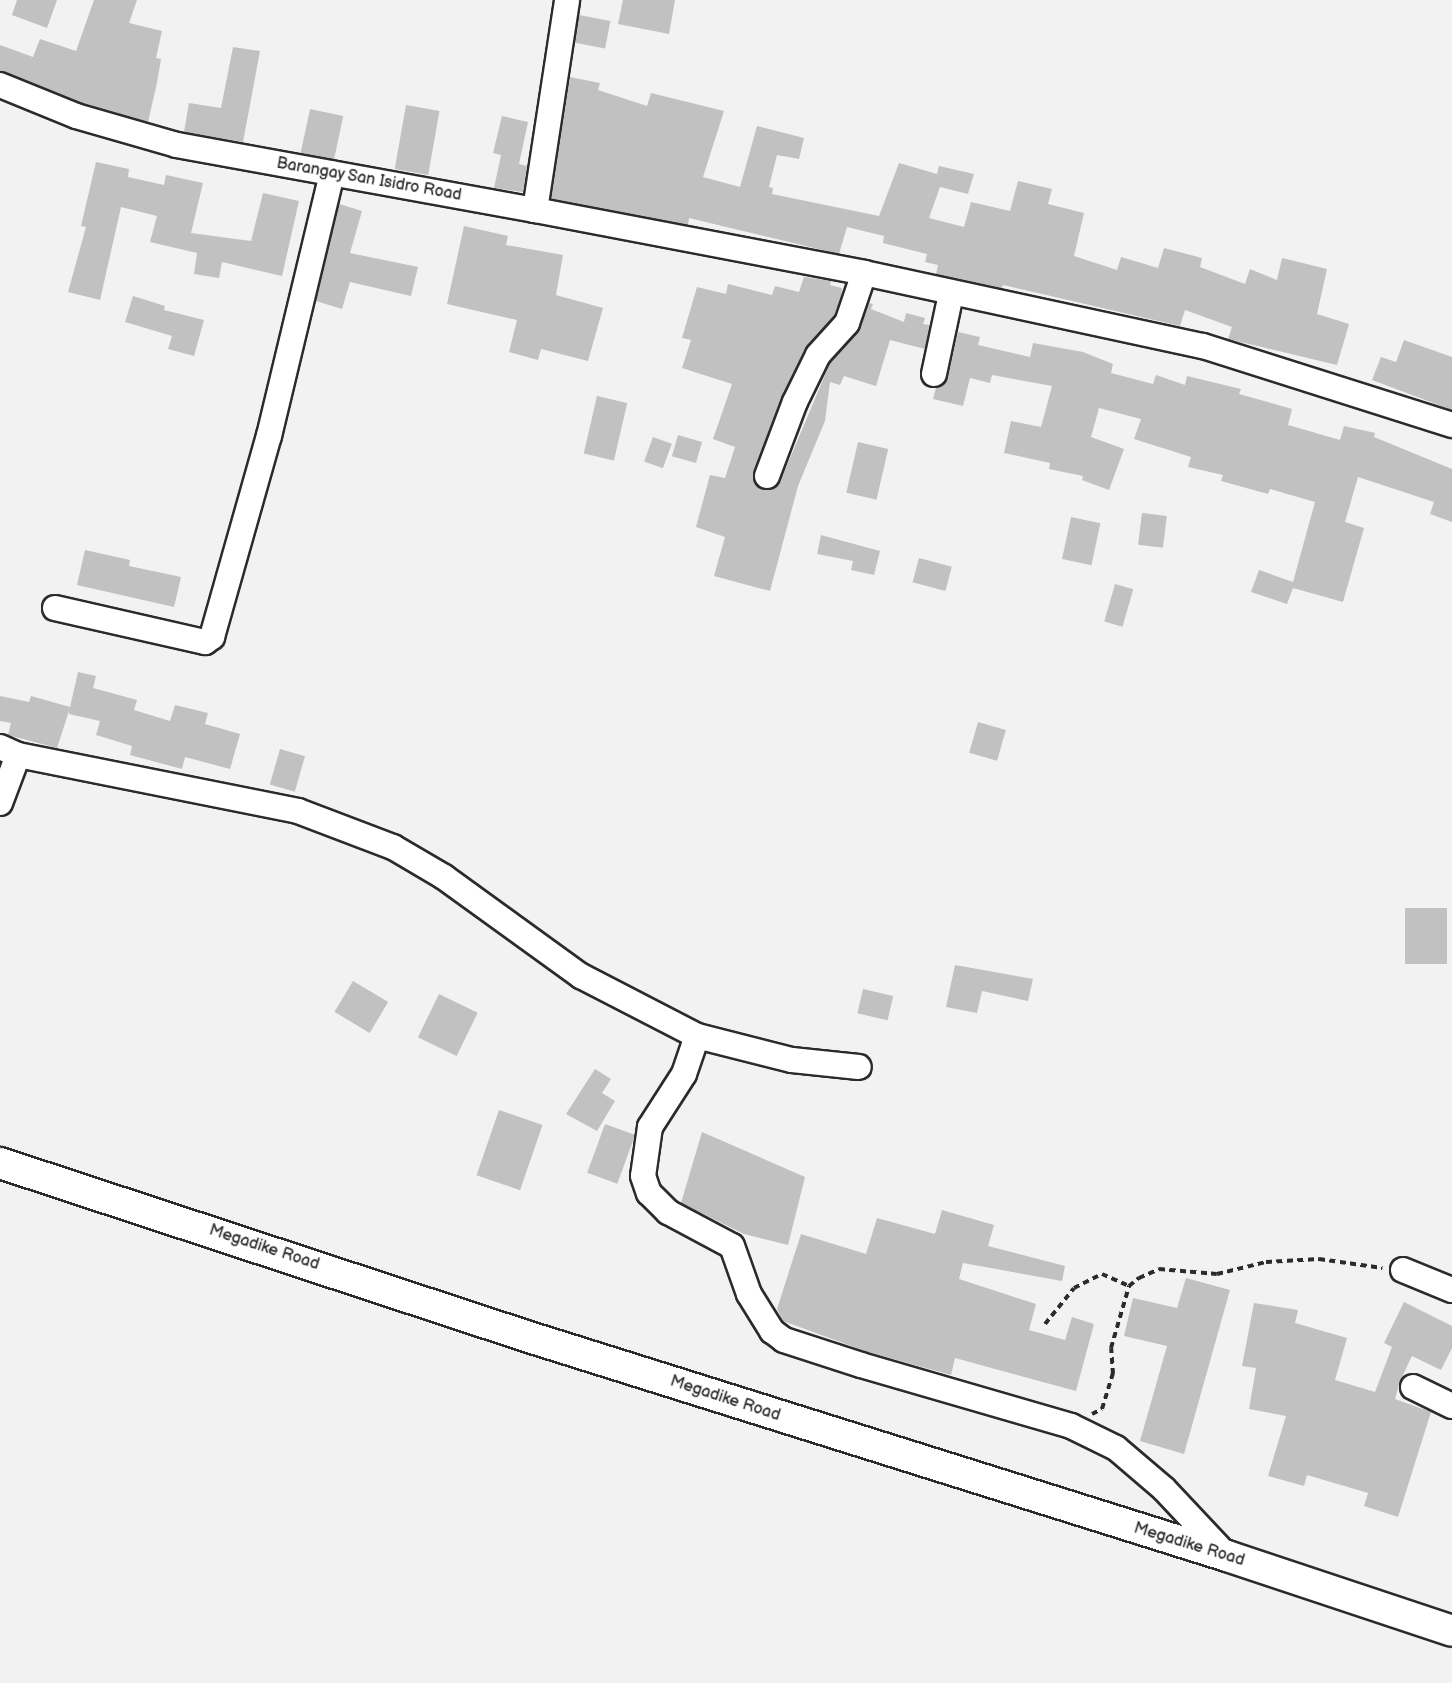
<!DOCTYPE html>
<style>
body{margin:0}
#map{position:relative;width:1452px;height:1683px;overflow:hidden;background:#f2f2f2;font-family:"Balsamiq Sans",sans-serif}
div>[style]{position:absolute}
.building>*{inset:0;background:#c1c1c1;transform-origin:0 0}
.path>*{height:4px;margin-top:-2px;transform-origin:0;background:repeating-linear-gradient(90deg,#2b2b2b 0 6px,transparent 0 10.5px)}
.roads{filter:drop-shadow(2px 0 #2b2b2b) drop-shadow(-2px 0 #2b2b2b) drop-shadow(0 2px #2b2b2b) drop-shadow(0 -2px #2b2b2b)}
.minor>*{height:24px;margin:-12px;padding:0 12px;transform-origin:12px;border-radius:12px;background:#fff}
.major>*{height:30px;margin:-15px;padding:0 15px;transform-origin:15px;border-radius:15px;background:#fff}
span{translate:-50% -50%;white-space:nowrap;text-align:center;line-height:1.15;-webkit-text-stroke:6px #fff;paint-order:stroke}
.street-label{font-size:16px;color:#2b2b2b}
</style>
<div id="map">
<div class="building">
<div style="clip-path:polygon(17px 0,57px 0,47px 28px,12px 15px)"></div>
<div style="clip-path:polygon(94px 0,137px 0,129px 23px,162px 31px,156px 58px,161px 59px,157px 83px,148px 122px,81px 103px,0 71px,0 45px,33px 57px,40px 39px,76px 51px)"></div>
<div style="clip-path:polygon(623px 0,675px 0,669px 34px,618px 24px)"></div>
<div style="left:579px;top:15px;width:32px;height:28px;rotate:11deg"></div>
<div style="clip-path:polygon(233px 47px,260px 51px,243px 142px,184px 132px,189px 103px,221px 108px)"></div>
<div style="clip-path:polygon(570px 77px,600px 83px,598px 90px,647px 106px,651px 93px,724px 111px,703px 177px,740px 187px,757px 126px,804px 138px,799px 159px,777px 155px,769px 187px,773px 188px,772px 194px,879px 216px,899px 163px,937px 174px,939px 166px,974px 174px,968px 194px,940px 187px,929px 218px,964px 227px,971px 202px,1010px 211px,1018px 181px,1052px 189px,1048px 204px,1084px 213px,1074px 256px,1117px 270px,1121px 257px,1158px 268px,1164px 248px,1202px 258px,1200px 267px,1245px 284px,1250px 269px,1277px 280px,1282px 258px,1327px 269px,1317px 314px,1349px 324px,1337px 365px,1228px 339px,1232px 327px,1185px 310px,1180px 326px,1003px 285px,1002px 288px,936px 274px,938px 265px,925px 262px,927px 254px,883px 243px,884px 236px,847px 227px,839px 254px,689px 218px,688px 225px,551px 199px)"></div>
<div style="left:406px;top:105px;width:34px;height:65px;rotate:10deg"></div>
<div style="left:310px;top:109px;width:34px;height:45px;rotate:12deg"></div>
<div style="clip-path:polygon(502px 116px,528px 122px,519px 164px,527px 166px,523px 192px,494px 188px,501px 155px,493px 153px)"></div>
<div style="clip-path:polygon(96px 162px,129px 169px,128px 177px,164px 185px,166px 175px,203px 183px,191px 233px,251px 241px,263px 193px,299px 201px,282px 276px,222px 262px,219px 278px,194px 274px,197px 253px,150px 242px,157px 216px,121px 207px,100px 300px,68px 292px,86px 227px,81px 226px)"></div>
<div style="clip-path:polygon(339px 204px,362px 211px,350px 253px,418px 267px,411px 296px,350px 282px,342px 309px,316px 301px)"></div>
<div style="clip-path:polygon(464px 226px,508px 236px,506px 245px,563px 255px,556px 295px,603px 308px,588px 361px,541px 349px,538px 360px,509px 352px,517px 320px,447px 304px)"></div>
<div style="clip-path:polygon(804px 277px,831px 281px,830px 285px,842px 288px,841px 296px,834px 316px,805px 348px,782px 397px,754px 472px,756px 485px,763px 489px,770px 490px,780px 482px,830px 363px,858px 332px,869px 303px,873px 304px,871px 309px,904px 322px,906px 313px,925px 318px,923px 324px,930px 325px,925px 349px,890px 340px,876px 386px,844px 376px,840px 385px,830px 382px,825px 421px,798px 486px,770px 591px,714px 576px,725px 537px,696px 527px,710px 475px,725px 478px,735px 447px,713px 439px,732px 384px,682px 368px,691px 340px,682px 338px,697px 287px,726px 294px,728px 284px,772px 295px,775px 286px,799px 292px)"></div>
<div style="clip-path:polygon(133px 296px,165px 306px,164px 310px,204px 320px,194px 356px,168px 349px,172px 336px,125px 322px)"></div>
<div style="clip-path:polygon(958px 332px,980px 337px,978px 345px,1030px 357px,1033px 343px,1083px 352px,1113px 364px,1111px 373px,1153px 384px,1156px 375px,1185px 385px,1187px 376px,1241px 389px,1239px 394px,1292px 409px,1288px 425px,1340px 440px,1344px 426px,1375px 433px,1374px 437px,1452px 469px,1452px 522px,1430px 514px,1434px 502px,1358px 477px,1345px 522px,1364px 528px,1343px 602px,1293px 588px,1287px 604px,1251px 592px,1259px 570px,1293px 582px,1315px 502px,1270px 489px,1268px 494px,1221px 481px,1223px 475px,1188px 467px,1191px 457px,1134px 439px,1141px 419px,1099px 408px,1091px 437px,1124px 449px,1109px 490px,1082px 480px,1083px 476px,1049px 469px,1050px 463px,1004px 453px,1011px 421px,1041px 427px,1052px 386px,992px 375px,990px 383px,970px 378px,963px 406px,933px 399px,936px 388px,948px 378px)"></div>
<div style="clip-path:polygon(1404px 340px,1452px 357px,1452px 410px,1372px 380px,1381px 357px,1396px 362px)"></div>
<div style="left:597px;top:396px;width:31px;height:59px;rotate:13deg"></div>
<div style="left:678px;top:435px;width:25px;height:22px;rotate:16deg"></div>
<div style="left:653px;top:437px;width:20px;height:26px;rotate:20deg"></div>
<div style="left:858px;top:442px;width:31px;height:52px;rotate:13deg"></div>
<div style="left:1142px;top:513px;width:25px;height:32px;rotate:7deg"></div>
<div style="left:1071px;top:517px;width:30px;height:43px;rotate:12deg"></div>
<div style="clip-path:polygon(821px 535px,880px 551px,874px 575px,851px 570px,853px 561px,817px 554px)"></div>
<div style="clip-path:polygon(85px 550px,130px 560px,129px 566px,181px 577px,174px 607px,77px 585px)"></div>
<div style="left:919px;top:558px;width:34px;height:25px;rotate:15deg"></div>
<div style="left:1115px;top:584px;width:19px;height:39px;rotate:16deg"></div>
<div style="clip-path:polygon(78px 672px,96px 676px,93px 688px,137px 700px,134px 710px,170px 721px,175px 705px,208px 713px,205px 724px,240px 734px,230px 769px,185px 757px,182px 769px,130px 755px,132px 746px,96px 735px,100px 721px,69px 714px,69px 711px,57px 748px,8px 735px,11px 723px,0 721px,0 696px,29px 702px,31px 696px,70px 707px)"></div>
<div style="left:978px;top:722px;width:29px;height:32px;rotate:16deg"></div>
<div style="left:280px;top:749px;width:26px;height:37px;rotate:16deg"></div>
<div style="left:1447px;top:908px;width:56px;height:42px;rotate:90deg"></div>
<div style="clip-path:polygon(955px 965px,1033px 979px,1028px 1001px,982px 991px,977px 1013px,946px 1007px)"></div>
<div style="left:353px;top:981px;width:41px;height:36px;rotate:31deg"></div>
<div style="left:863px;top:989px;width:31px;height:25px;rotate:13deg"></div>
<div style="left:439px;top:994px;width:43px;height:48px;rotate:26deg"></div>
<div style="clip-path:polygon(595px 1069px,611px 1079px,602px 1093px,615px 1101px,597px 1131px,566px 1114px)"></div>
<div style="left:499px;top:1110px;width:46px;height:69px;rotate:19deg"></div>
<div style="left:605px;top:1124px;width:32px;height:52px;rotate:20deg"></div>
<div style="clip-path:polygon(702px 1132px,805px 1177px,788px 1245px,744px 1234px,681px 1203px)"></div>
<div style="clip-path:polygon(942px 1210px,994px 1225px,988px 1246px,1065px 1266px,1062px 1281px,963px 1263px,959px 1279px,1036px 1304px,1029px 1330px,1065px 1340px,1072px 1317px,1094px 1324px,1076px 1391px,955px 1358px,951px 1375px,865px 1351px,783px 1321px,777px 1309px,801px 1234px,866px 1254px,877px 1218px,935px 1234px)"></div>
<div style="clip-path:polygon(1186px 1278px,1230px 1290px,1184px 1454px,1140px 1441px,1167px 1346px,1124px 1336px,1133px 1298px,1177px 1308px)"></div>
<div style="clip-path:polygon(1404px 1302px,1452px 1326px,1452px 1348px,1441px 1370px,1412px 1356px,1400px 1381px,1395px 1399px,1431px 1412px,1398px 1517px,1364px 1506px,1368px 1493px,1307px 1475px,1304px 1486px,1268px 1476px,1286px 1416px,1249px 1409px,1256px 1368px,1242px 1366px,1254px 1303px,1298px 1310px,1295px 1323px,1347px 1338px,1335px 1380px,1375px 1392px,1392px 1347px,1384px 1343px)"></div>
</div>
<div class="path">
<div style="left:1045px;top:1324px;width:46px;rotate:-51.1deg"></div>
<div style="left:1074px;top:1288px;width:31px;rotate:-27deg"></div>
<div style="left:1102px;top:1274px;width:30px;rotate:24deg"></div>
<div style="left:1092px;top:1414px;width:11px;rotate:-27deg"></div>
<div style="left:1102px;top:1409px;width:37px;rotate:-73deg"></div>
<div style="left:1113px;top:1374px;width:26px;rotate:-94deg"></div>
<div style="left:1111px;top:1348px;width:65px;rotate:-73.8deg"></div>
<div style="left:1129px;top:1286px;width:13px;rotate:-39deg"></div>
<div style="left:1139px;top:1278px;width:22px;rotate:-24deg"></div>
<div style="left:1159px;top:1269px;width:58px;rotate:4.9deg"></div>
<div style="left:1217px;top:1274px;width:50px;rotate:-13.8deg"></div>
<div style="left:1266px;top:1262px;width:53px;rotate:-3.2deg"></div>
<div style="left:1319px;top:1259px;width:64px;rotate:8.1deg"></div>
</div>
<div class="roads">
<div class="minor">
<div style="left:0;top:85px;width:82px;rotate:22.2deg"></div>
<div style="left:76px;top:116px;width:105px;rotate:16deg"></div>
<div style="left:177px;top:145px;width:364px;rotate:10.3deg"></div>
<div style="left:535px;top:210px;width:212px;rotate:-81.3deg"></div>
<div style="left:535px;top:210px;width:335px;rotate:10.8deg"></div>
<div style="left:864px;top:273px;width:347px;rotate:12.2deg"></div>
<div style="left:1203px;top:346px;width:261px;rotate:17.6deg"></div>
<div style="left:934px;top:374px;width:82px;rotate:-78deg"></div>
<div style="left:767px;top:476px;width:79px;rotate:-69.3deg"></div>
<div style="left:795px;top:402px;width:52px;rotate:-63.9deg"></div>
<div style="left:818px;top:355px;width:43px;rotate:-47.8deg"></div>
<div style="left:847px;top:323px;width:53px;rotate:-71.2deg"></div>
<div style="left:55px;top:608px;width:154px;rotate:12.8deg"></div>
<div style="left:205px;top:642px;width:9px;rotate:-36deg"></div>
<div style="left:212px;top:637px;width:209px;rotate:-74.2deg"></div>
<div style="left:269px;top:436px;width:270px;rotate:-76.5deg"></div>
<div style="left:0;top:747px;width:20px;rotate:24deg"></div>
<div style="left:18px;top:755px;width:286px;rotate:11.3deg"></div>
<div style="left:298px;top:811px;width:102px;rotate:20.8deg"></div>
<div style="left:393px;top:847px;width:59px;rotate:30.5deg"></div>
<div style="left:444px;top:877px;width:169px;rotate:35.9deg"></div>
<div style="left:581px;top:976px;width:131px;rotate:27.3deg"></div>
<div style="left:697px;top:1036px;width:98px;rotate:14.2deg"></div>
<div style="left:792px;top:1060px;width:67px;rotate:6deg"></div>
<div style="left:0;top:803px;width:51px;rotate:-69.4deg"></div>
<div style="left:697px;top:1036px;width:40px;rotate:108.9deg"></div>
<div style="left:684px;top:1074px;width:63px;rotate:122.7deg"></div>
<div style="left:650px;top:1127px;width:49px;rotate:98.1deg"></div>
<div style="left:643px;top:1176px;width:18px;rotate:71deg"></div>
<div style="left:649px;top:1193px;width:27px;rotate:45deg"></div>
<div style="left:668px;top:1212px;width:72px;rotate:28deg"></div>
<div style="left:732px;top:1246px;width:51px;rotate:70.5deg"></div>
<div style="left:749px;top:1294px;width:44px;rotate:58.1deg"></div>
<div style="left:772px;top:1331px;width:15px;rotate:37deg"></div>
<div style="left:784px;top:1340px;width:81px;rotate:18deg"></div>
<div style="left:861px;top:1365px;width:219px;rotate:16.2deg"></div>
<div style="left:1071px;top:1426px;width:50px;rotate:26.1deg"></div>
<div style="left:1116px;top:1448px;width:63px;rotate:40.5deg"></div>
<div style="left:1164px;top:1489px;width:92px;rotate:46.8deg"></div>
<div style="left:1403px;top:1270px;width:53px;rotate:22.2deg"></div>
<div style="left:1413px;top:1387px;width:43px;rotate:26deg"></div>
</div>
<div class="major">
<div style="left:0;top:1163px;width:557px;rotate:18.21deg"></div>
<div style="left:529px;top:1337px;width:732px;rotate:17.42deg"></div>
<div style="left:1227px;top:1556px;width:237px;rotate:18.4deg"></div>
</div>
</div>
<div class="street-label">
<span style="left:369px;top:180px;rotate:10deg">Barangay San Isidro Road</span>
<span style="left:264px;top:1248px;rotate:18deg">Megadike Road</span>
<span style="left:725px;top:1399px;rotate:18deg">Megadike Road</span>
<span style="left:1189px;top:1545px;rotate:17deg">Megadike Road</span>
</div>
</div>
